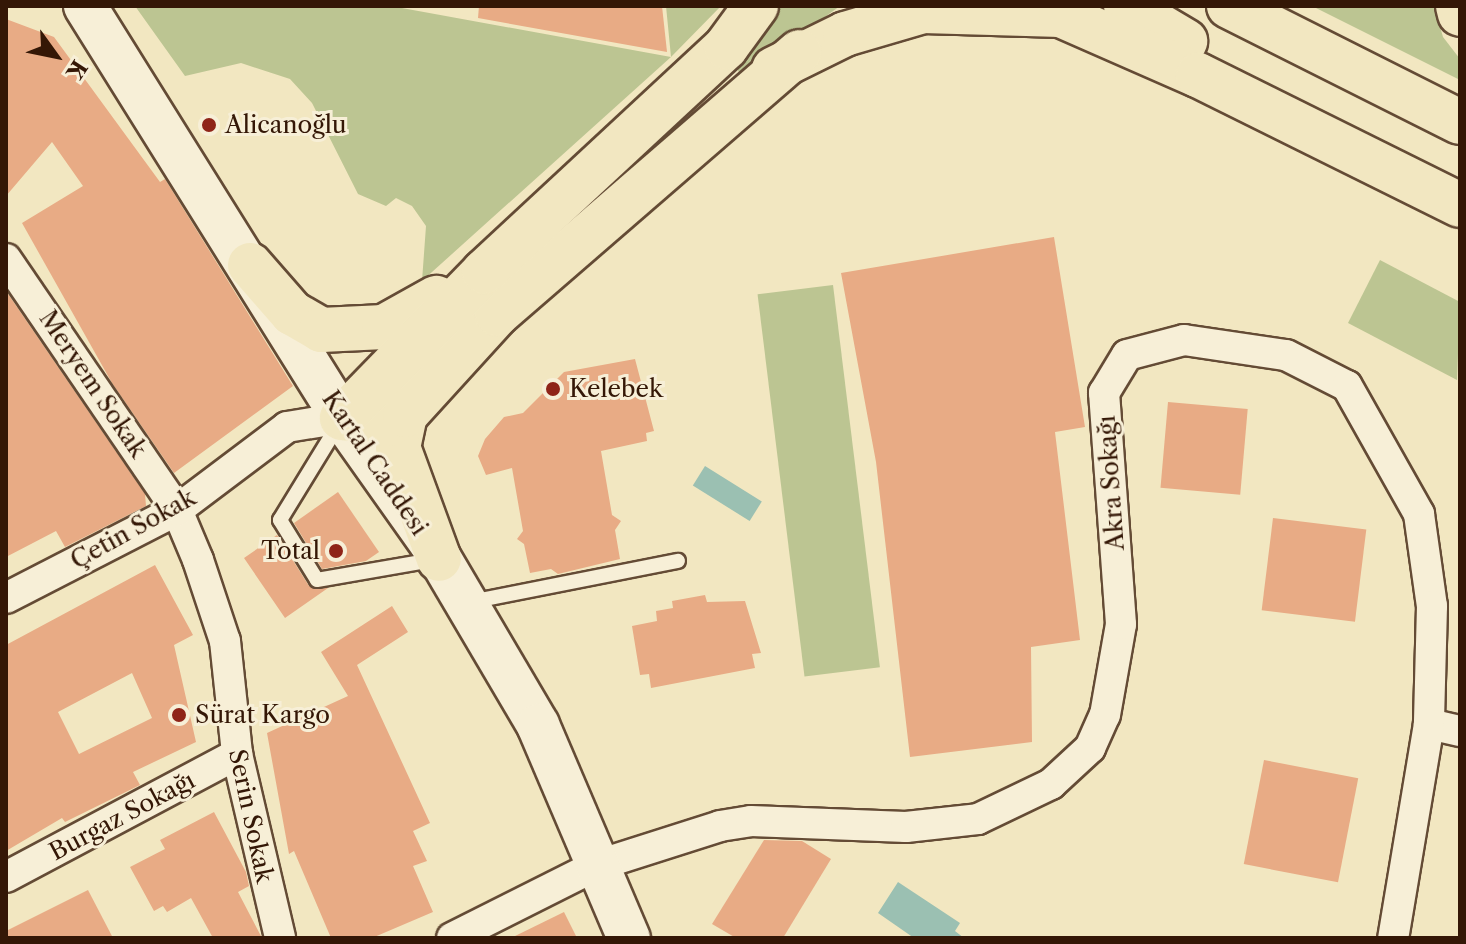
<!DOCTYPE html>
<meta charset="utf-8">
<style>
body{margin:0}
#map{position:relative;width:1466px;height:944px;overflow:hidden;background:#f2e7c1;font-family:"Libre Caslon Text",serif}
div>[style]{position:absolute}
.green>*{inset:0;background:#bcc592;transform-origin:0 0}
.water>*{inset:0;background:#9bc0b2;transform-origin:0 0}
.building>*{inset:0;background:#e8ab85;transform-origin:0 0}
.roads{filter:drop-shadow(2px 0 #644b35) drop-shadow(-2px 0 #644b35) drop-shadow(0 2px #644b35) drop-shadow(0 -2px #644b35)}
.lane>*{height:14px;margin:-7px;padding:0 7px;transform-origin:7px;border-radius:7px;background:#f7efd7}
.street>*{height:30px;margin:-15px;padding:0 15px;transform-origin:15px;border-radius:15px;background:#f7efd7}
.secondary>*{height:42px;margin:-21px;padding:0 21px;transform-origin:21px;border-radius:21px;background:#f7efd7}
.highway>*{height:44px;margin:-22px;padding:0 22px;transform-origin:22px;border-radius:22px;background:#f2e7c1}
.dots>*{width:22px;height:22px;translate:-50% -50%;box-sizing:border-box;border:4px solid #f7efd7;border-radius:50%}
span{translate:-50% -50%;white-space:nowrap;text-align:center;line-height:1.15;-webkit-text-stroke:6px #f7efd7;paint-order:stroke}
.poi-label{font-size:24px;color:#341706}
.left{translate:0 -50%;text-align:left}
.right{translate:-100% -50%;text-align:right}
.street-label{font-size:24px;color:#341706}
.frame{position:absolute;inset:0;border:8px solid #341706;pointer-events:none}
.north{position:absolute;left:16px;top:16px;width:80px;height:80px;-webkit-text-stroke:6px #f7efd7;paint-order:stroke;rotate:123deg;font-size:22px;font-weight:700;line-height:32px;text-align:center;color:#341706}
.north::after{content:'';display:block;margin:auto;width:28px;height:36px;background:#341706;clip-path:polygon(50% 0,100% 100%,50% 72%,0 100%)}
</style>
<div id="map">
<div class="green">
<div style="clip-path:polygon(135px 6px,391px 6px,671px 57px,666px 6px,721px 6px,671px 57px,422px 281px,426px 226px,412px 206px,396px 198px,386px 206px,358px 194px,312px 103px,290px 79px,241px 63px,185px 76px)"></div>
<div style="clip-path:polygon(776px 6px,840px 6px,742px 77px,736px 67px)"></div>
<div style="clip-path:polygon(1312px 6px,1434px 6px,1443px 37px,1460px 59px,1460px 80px)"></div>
<div style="clip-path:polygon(1380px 260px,1460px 302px,1457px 380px,1348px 323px)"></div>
<div style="left:833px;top:285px;width:385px;height:76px;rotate:83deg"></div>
</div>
<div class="water">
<div style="left:705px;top:466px;width:67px;height:23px;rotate:32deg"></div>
<div style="clip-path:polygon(898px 882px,960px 923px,955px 931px,964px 938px,914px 938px,878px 913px)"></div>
</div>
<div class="building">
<div style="clip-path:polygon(479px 6px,662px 6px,667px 52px,478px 18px)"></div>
<div style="clip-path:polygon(6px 19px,54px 37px,160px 182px,165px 179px,293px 386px,174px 473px,112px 383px,22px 223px,83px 186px,52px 142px,6px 196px)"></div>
<div style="clip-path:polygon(1054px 237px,1085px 427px,1055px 432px,1080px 640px,1031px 647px,1032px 742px,910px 757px,876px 462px,841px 273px)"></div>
<div style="clip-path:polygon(6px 291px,145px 494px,146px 506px,65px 547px,56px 531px,6px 557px)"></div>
<div style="clip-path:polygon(635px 359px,654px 431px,646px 433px,647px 441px,601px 451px,612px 515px,621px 521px,615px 530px,620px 559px,558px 574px,551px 569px,530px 573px,524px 544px,517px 539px,523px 531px,512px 468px,486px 475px,478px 456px,485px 439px,504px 417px,523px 413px,564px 372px)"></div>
<div style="left:1168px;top:402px;width:80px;height:86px;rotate:5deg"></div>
<div style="clip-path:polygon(338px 492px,379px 552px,366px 561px,322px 569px,294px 523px)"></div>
<div style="left:1273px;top:518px;width:94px;height:93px;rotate:7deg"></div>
<div style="clip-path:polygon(277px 535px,309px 586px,328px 588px,285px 618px,244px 558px)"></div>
<div style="clip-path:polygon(evenodd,155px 565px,193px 635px,174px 645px,196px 742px,133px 772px,140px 785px,65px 822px,62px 818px,6px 851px,6px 645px,155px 565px,132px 673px,152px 718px,79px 754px,58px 712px,132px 673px)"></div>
<div style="clip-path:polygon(705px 595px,707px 602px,745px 601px,761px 653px,752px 654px,755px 668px,651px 688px,649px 674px,640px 675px,632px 626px,657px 621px,656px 611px,673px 608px,672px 601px)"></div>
<div style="clip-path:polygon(392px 606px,408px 632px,357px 665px,430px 823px,413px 831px,427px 861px,413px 866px,433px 912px,372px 938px,331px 938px,294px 851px,289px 854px,267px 733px,348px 696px,321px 652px)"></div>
<div style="left:1264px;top:760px;width:96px;height:106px;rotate:11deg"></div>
<div style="clip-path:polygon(214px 812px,246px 872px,249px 886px,238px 892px,262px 938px,213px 938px,191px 898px,167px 912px,163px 906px,154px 911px,130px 867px,165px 849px,160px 840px)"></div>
<div style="clip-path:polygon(764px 840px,802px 841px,831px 859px,783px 938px,736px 938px,712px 924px)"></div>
<div style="clip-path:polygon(88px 890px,113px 938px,6px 938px,6px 931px)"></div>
<div style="clip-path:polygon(564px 912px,577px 938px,511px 938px)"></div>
</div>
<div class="roads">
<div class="lane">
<div style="left:340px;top:422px;width:115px;rotate:121.5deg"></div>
<div style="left:280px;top:520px;width:70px;rotate:58.3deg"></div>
<div style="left:317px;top:580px;width:118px;rotate:-9.8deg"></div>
<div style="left:470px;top:602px;width:212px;rotate:-11.2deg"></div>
</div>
<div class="street">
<div style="left:6px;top:259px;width:304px;rotate:55.7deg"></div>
<div style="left:177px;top:510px;width:54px;rotate:67.2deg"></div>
<div style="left:198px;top:560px;width:85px;rotate:71.6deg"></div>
<div style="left:225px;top:641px;width:114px;rotate:83.9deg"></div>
<div style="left:237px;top:754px;width:189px;rotate:76.8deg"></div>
<div style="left:6px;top:598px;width:192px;rotate:-27.2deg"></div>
<div style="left:177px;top:510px;width:138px;rotate:-37deg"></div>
<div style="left:287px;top:427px;width:56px;rotate:-9.3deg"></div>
<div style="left:1429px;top:724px;width:32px;rotate:13deg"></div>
<div style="left:6px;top:877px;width:262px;rotate:-28deg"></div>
<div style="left:452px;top:938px;width:160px;rotate:-26.7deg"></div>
<div style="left:595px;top:866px;width:131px;rotate:-17.7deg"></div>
<div style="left:720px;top:826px;width:31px;rotate:-9deg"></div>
<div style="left:751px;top:821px;width:155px;rotate:2.2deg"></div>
<div style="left:906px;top:827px;width:72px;rotate:-6.3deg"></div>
<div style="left:978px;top:819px;width:81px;rotate:-25.6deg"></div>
<div style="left:1051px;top:784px;width:53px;rotate:-42.7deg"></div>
<div style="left:1090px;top:748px;width:36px;rotate:-66deg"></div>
<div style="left:1105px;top:715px;width:92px;rotate:-80deg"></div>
<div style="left:1121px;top:624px;width:232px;rotate:-94.2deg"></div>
<div style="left:1104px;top:393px;width:44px;rotate:-58.8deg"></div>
<div style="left:1127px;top:355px;width:59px;rotate:-14.7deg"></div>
<div style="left:1184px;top:340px;width:103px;rotate:8.4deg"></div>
<div style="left:1286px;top:355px;width:68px;rotate:26.9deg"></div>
<div style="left:1347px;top:386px;width:147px;rotate:60.6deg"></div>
<div style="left:1419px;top:514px;width:93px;rotate:82deg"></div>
<div style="left:1432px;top:606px;width:118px;rotate:91.5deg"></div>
<div style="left:1429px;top:724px;width:217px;rotate:99.5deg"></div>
</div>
<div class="secondary">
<div style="left:85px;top:6px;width:486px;rotate:58deg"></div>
<div style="left:342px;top:418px;width:156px;rotate:54.7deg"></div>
<div style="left:432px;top:545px;width:209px;rotate:59.5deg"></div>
<div style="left:538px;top:725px;width:232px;rotate:66.9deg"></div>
</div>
<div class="highway">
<div style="left:1126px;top:6px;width:69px;rotate:30.7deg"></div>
<div style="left:1229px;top:6px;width:258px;rotate:26.7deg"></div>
<div style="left:1458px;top:6px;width:8px;rotate:76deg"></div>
<div style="left:774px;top:69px;width:79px;rotate:-26.2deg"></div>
<div style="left:845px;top:34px;width:81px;rotate:-16.4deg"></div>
<div style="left:923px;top:11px;width:138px;rotate:1.7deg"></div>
<div style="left:1061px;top:15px;width:150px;rotate:23.7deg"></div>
<div style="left:1198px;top:75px;width:292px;rotate:26.4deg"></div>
<div style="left:250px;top:265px;width:64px;rotate:48.8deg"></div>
<div style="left:292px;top:313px;width:34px;rotate:30deg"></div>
<div style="left:321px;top:330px;width:63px;rotate:-2.7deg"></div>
<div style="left:384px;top:327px;width:60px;rotate:-29.1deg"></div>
<div style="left:405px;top:415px;width:33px;rotate:102deg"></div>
<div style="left:398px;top:447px;width:119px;rotate:69.9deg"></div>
<div style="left:342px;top:418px;width:47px;rotate:7.3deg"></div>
<div style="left:389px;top:424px;width:18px;rotate:-29deg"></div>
<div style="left:405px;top:415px;width:137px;rotate:-47.7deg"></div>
<div style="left:497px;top:314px;width:400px;rotate:-40.9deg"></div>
<div style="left:342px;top:418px;width:204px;rotate:-45.8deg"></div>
<div style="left:484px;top:272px;width:330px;rotate:-42.9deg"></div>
<div style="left:726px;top:47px;width:51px;rotate:-53.8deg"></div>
</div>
</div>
<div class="dots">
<div style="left:209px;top:125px;background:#8f2418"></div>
<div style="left:553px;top:389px;background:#8f2418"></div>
<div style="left:336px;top:551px;background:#8f2418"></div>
<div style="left:179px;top:715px;background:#8f2418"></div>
</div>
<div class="poi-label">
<span class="left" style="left:225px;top:125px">Alicanoğlu</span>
<span class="left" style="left:569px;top:389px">Kelebek</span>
<span class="right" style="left:320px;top:551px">Total</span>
<span class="left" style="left:195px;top:715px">Sürat Kargo</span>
</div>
<div class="street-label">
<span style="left:93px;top:384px;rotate:56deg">Meryem Sokak</span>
<span style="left:375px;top:463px;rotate:56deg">Kartal Caddesi</span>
<span style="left:1111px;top:483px;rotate:-94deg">Akra Sokağı</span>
<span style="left:133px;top:529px;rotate:-29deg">Çetin Sokak</span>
<span style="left:122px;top:816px;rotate:-28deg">Burgaz Sokağı</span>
<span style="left:251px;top:816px;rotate:78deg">Serin Sokak</span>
</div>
<div class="frame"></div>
<div class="north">K</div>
</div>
